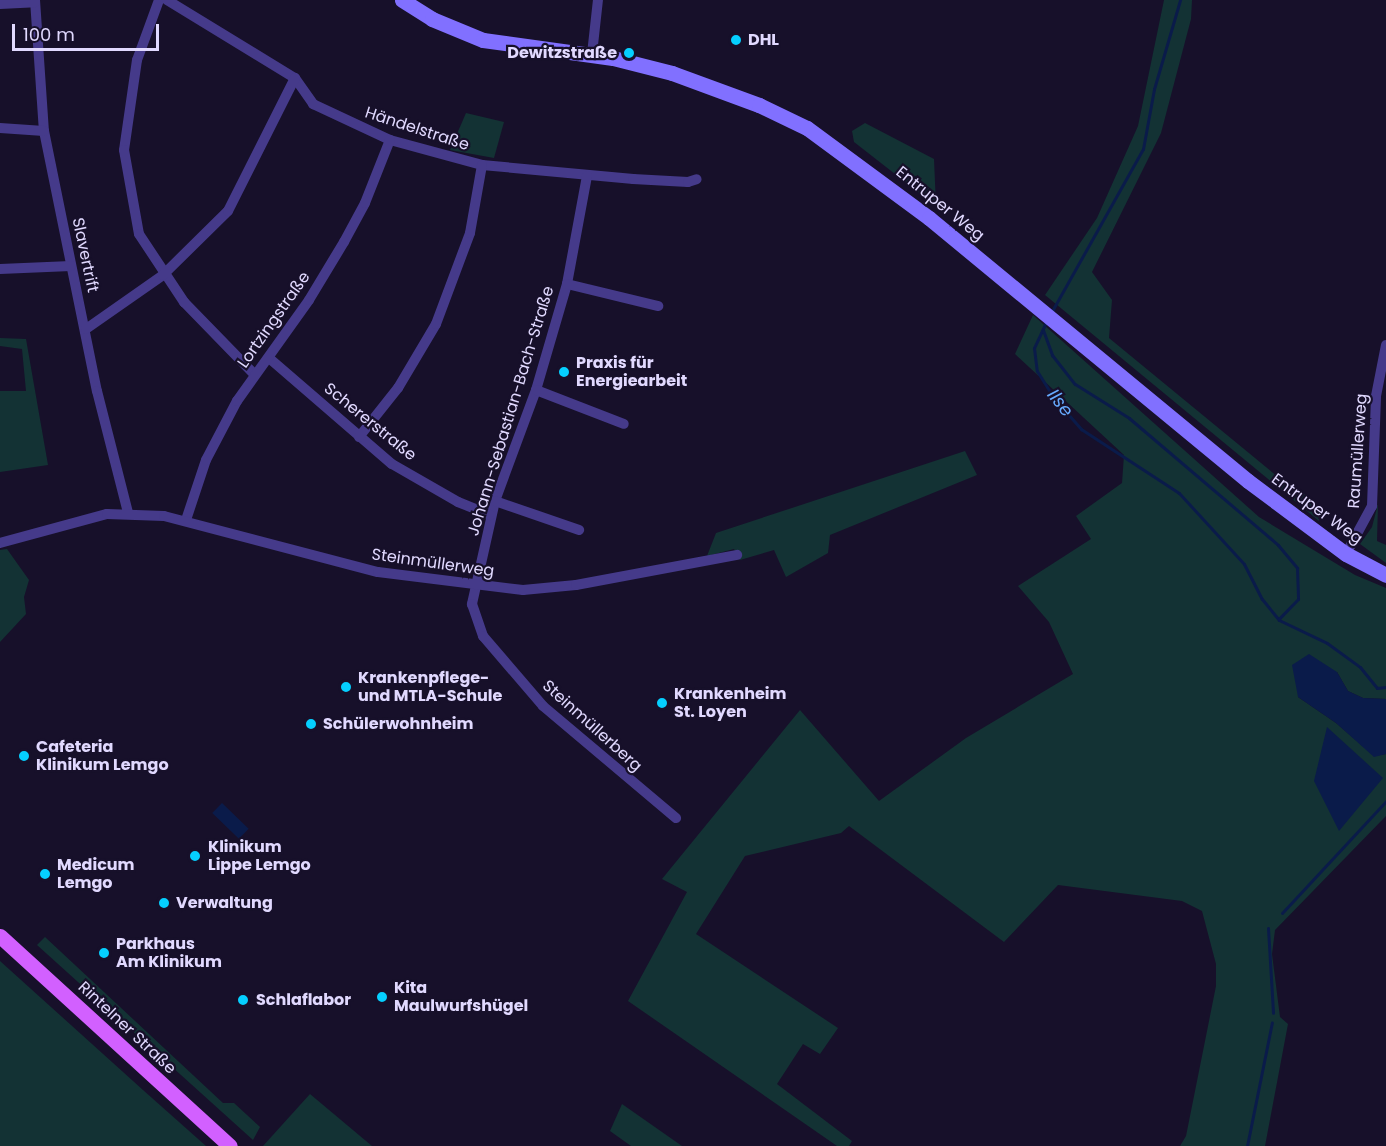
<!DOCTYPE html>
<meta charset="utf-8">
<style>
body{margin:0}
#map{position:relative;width:1386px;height:1146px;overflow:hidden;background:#17102a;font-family:Poppins,sans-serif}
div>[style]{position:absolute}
.green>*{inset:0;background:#133234}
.water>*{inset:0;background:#0a1b4a;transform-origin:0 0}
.stream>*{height:3px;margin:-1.5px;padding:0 1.5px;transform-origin:1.5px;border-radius:1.5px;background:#0a1b4a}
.street>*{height:10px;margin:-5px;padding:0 5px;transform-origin:5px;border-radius:5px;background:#453a8a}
.secondary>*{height:15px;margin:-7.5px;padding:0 7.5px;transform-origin:7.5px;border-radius:7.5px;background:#8170ff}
.primary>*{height:15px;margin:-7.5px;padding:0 7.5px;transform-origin:7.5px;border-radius:7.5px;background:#d260ff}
.dots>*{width:16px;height:16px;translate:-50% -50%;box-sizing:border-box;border:3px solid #17102a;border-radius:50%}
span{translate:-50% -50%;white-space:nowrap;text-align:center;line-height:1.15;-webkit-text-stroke:4.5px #17102a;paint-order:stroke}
.poi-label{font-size:16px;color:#e1d9ff;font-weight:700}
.left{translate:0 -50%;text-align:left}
.right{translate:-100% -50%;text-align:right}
.street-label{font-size:16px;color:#e1d9ff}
.water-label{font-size:18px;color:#67abff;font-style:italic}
.scale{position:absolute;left:12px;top:24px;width:147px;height:27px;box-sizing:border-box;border:3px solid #e1d9ff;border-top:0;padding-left:8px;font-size:18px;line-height:21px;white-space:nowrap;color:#e1d9ff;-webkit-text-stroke:4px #17102a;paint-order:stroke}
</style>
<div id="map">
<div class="green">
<div style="clip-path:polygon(1164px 0,1192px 0,1191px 19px,1161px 133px,1092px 272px,1112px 300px,1109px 338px,1289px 486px,1310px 497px,1320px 515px,1319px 521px,1045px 295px,1097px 218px,1138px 126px)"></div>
<div style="clip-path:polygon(466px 113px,504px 122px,494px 158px,450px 150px)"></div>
<div style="clip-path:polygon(865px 123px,934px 159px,936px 206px,854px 142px,852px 131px)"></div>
<div style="clip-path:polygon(1033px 315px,1259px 517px,1355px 575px,1386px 588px,1386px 699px,1363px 698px,1348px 691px,1337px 672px,1298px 697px,1336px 723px,1374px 756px,1386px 754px,1386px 816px,1275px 930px,1272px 954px,1280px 1017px,1288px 1024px,1265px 1146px,1180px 1146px,1186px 1136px,1216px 986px,1216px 964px,1202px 911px,1182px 901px,1058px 885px,1004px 942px,849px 826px,841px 833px,745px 856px,696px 934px,838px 1028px,820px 1054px,803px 1044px,777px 1084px,852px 1141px,849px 1146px,837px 1146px,628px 1001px,687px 892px,662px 879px,800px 710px,879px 801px,966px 738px,1073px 674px,1049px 622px,1018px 586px,1091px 539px,1076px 516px,1122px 483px,1124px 455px,1015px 354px)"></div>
<div style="clip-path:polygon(0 338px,26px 339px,48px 465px,0 472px,0 391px,26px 391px,22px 349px,0 346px)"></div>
<div style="clip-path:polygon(965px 451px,977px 475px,830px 535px,828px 553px,786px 577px,774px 550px,740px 560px,734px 549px,707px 556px,716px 533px)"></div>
<div style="clip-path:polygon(1378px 504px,1377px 541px,1386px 545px,1386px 563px,1360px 544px,1372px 527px)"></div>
<div style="clip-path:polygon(7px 549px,29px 580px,24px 597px,26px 614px,0 642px,0 550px)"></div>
<div style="clip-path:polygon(45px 937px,223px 1103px,234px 1103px,260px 1127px,253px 1140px,37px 945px)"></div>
<div style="clip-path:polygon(0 961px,143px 1090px,206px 1146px,0 1146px)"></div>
<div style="clip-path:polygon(310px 1094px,372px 1146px,263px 1146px)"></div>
<div style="clip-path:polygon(622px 1104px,682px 1146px,631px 1146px,610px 1131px)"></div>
</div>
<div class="water">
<div style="clip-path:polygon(1309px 654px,1337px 672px,1348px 691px,1363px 698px,1386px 699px,1386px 754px,1374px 757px,1336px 723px,1298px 697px,1292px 665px)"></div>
<div style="clip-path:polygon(1327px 727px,1383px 778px,1339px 831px,1314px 781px)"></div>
<div style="left:222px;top:803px;width:37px;height:14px;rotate:44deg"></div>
</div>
<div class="stream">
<div style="left:1052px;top:311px;width:186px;rotate:-60.7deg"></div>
<div style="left:1143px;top:149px;width:61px;rotate:-79.6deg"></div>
<div style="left:1154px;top:89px;width:93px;rotate:-73.7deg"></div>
<div style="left:1047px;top:320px;width:31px;rotate:115deg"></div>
<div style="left:1034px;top:348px;width:23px;rotate:83deg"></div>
<div style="left:1037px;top:371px;width:31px;rotate:58deg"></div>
<div style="left:1053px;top:397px;width:43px;rotate:48.8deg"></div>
<div style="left:1081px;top:429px;width:117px;rotate:33.1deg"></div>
<div style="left:1179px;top:493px;width:96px;rotate:47.5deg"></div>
<div style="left:1244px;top:564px;width:39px;rotate:63deg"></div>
<div style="left:1262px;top:599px;width:27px;rotate:51deg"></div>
<div style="left:1279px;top:620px;width:53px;rotate:25.6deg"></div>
<div style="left:1327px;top:643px;width:41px;rotate:36deg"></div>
<div style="left:1360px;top:667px;width:27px;rotate:51deg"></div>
<div style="left:1377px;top:688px;width:9px;rotate:-6deg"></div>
<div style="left:1043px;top:330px;width:27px;rotate:70deg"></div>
<div style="left:1052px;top:355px;width:37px;rotate:52deg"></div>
<div style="left:1075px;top:384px;width:64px;rotate:32.2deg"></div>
<div style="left:1129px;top:418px;width:196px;rotate:40.4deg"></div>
<div style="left:1278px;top:545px;width:30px;rotate:50deg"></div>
<div style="left:1297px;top:568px;width:31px;rotate:88deg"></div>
<div style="left:1298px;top:599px;width:28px;rotate:134deg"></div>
<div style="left:1282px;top:913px;width:153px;rotate:-47.1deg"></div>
<div style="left:1268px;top:928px;width:85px;rotate:86.6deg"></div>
<div style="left:1247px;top:1146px;width:126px;rotate:-78.6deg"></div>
</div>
<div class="street">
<div style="left:35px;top:0;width:131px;rotate:86.1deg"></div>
<div style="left:44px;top:131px;width:265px;rotate:78.5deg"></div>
<div style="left:97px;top:391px;width:126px;rotate:75.7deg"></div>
<div style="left:159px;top:0;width:64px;rotate:110.1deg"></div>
<div style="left:137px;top:60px;width:91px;rotate:98.2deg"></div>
<div style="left:124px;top:150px;width:85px;rotate:79.9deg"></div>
<div style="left:139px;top:234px;width:82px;rotate:56.5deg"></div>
<div style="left:184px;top:302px;width:100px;rotate:45.8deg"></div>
<div style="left:167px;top:0;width:150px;rotate:31.4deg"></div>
<div style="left:295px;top:78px;width:32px;rotate:55deg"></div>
<div style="left:313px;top:104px;width:85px;rotate:25.1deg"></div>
<div style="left:390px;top:140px;width:95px;rotate:15.2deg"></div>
<div style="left:482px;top:165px;width:152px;rotate:5.3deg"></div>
<div style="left:633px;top:179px;width:55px;rotate:3.1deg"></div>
<div style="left:688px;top:182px;width:9px;rotate:-18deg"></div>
<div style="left:0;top:4px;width:35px;rotate:-3deg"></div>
<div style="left:592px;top:54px;width:54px;rotate:-83.7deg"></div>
<div style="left:0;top:128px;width:44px;rotate:3.9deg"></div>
<div style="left:587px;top:176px;width:110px;rotate:100.5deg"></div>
<div style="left:567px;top:284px;width:110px;rotate:106.3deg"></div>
<div style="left:536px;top:390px;width:118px;rotate:110.3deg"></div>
<div style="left:495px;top:501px;width:106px;rotate:102.6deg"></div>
<div style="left:472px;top:604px;width:34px;rotate:71deg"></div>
<div style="left:483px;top:636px;width:92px;rotate:49.4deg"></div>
<div style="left:543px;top:706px;width:174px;rotate:40.1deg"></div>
<div style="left:0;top:269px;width:71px;rotate:-2.4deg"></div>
<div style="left:567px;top:284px;width:94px;rotate:13.6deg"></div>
<div style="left:86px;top:329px;width:94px;rotate:-35deg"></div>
<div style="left:163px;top:275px;width:91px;rotate:-44.6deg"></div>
<div style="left:228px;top:211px;width:149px;rotate:-63.3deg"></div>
<div style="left:269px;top:358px;width:162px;rotate:40.8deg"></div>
<div style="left:392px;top:464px;width:76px;rotate:29.9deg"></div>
<div style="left:458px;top:502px;width:35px;rotate:22deg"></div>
<div style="left:536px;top:390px;width:94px;rotate:21.1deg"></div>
<div style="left:359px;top:437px;width:63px;rotate:-51.5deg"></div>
<div style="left:398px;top:388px;width:74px;rotate:-59.3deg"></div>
<div style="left:436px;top:324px;width:97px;rotate:-69.5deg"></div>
<div style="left:470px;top:233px;width:69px;rotate:-80deg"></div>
<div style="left:495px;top:501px;width:89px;rotate:19deg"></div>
<div style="left:186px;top:520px;width:63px;rotate:-71.6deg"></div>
<div style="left:206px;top:460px;width:67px;rotate:-62.3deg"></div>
<div style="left:237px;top:401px;width:124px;rotate:-54.5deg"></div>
<div style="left:309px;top:300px;width:68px;rotate:-58.9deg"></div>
<div style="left:344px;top:242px;width:44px;rotate:-61.7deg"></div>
<div style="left:365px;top:203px;width:68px;rotate:-68.4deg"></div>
<div style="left:0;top:543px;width:111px;rotate:-15.2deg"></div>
<div style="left:107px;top:514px;width:57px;rotate:2deg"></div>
<div style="left:164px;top:516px;width:221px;rotate:14.7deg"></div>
<div style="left:378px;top:572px;width:146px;rotate:7.1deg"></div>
<div style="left:523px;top:590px;width:53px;rotate:-5.4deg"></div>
<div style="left:576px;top:585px;width:164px;rotate:-10.6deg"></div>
<div style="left:1346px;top:554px;width:55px;rotate:-61.6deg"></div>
<div style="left:1372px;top:506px;width:110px;rotate:-87.9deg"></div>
<div style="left:1376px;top:396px;width:52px;rotate:-78.9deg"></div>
</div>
<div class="secondary">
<div style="left:402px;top:0;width:36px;rotate:32deg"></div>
<div style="left:432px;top:19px;width:55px;rotate:22.4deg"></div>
<div style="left:483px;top:40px;width:131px;rotate:7.9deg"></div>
<div style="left:613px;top:58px;width:61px;rotate:14.3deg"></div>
<div style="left:672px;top:73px;width:93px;rotate:20.2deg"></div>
<div style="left:759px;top:105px;width:53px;rotate:25.6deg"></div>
<div style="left:807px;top:128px;width:152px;rotate:36.4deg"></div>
<div style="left:929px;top:218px;width:413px;rotate:39.5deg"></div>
<div style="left:1248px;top:481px;width:122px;rotate:36.7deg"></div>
<div style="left:1346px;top:554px;width:45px;rotate:27.7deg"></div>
</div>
<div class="primary">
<div style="left:0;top:936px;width:311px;rotate:42.4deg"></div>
</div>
<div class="dots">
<div style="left:736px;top:40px;background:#05cfff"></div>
<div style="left:629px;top:53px;background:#05cfff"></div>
<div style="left:564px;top:372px;background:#05cfff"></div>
<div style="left:346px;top:687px;background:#05cfff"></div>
<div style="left:662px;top:703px;background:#05cfff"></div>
<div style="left:311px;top:724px;background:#05cfff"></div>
<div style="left:24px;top:756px;background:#05cfff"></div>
<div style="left:195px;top:856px;background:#05cfff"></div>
<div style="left:45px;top:874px;background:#05cfff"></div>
<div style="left:164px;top:903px;background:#05cfff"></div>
<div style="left:104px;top:953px;background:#05cfff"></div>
<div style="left:382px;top:997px;background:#05cfff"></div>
<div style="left:243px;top:1000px;background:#05cfff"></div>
</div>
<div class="poi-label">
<span class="left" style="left:748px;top:40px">DHL</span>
<span class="right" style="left:617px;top:53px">Dewitzstraße</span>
<span class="left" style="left:576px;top:372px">Praxis für<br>Energiearbeit</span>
<span class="left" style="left:358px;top:687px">Krankenpflege-<br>und MTLA-Schule</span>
<span class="left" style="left:674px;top:703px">Krankenheim<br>St. Loyen</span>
<span class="left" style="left:323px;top:724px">Schülerwohnheim</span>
<span class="left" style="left:36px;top:756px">Cafeteria<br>Klinikum Lemgo</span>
<span class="left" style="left:208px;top:856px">Klinikum<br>Lippe Lemgo</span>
<span class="left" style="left:57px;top:874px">Medicum<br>Lemgo</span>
<span class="left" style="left:176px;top:903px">Verwaltung</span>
<span class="left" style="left:116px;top:953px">Parkhaus<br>Am Klinikum</span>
<span class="left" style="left:394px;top:997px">Kita<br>Maulwurfshügel</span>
<span class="left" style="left:256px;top:1000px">Schlaflabor</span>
</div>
<div class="street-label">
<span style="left:417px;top:129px;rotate:18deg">Händelstraße</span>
<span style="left:940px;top:204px;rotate:39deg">Entruper Weg</span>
<span style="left:85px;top:255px;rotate:78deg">Slavertrift</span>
<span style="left:274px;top:320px;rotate:-55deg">Lortzingstraße</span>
<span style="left:511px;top:411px;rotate:-73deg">Johann-Sebastian-Bach-Straße</span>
<span style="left:370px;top:422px;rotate:39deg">Schererstraße</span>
<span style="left:1358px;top:451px;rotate:-86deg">Raumüllerweg</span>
<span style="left:1317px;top:509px;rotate:36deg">Entruper Weg</span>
<span style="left:433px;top:563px;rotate:8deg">Steinmüllerweg</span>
<span style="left:592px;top:726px;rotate:42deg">Steinmüllerberg</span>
<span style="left:127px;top:1028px;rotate:43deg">Rintelner Straße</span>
</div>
<div class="water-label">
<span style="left:1060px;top:403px;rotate:52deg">Ilse</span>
</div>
<div class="scale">100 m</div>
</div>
